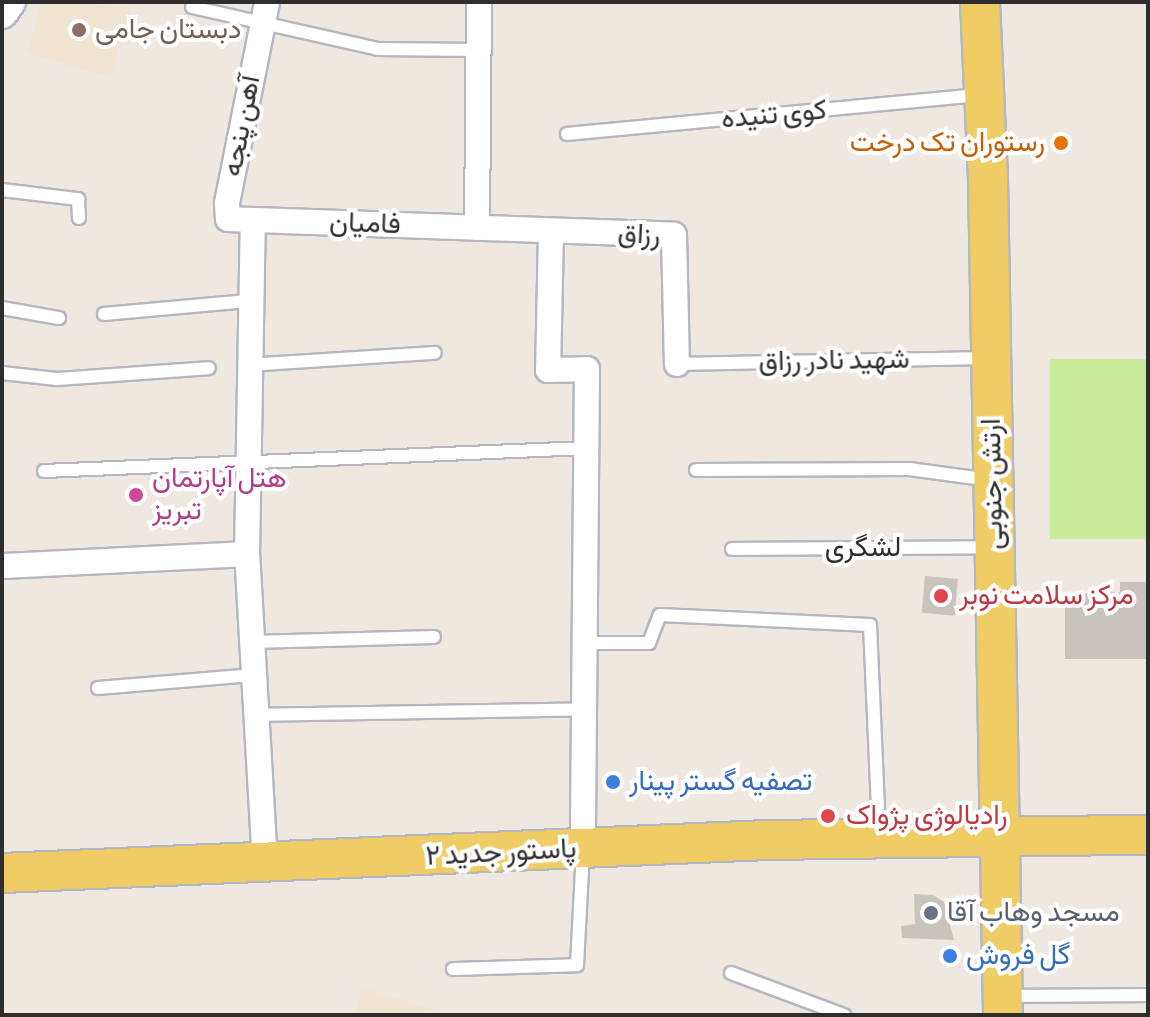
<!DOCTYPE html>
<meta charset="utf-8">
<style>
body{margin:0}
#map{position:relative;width:1150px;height:1017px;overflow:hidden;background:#efe8e1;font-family:"Sofia Sans Condensed",Vazirmatn,sans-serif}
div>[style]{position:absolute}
.education>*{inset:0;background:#efe5d1}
.pitch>*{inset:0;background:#caeb9b;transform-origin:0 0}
.building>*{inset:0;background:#c8c3bc;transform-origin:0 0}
.roads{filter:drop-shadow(2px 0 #b4b7c1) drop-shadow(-2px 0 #b4b7c1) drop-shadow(0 2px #b4b7c1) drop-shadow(0 -2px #b4b7c1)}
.service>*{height:12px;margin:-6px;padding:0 6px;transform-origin:6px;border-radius:6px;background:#fff}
.minor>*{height:24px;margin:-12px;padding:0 12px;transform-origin:12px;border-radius:12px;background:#fff}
.tertiary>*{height:30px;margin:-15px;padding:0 15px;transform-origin:15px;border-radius:15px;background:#fff}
.primary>*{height:38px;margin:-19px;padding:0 19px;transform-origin:19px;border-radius:19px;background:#f0cd64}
.dots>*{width:22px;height:22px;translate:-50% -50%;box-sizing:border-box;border:4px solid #fff;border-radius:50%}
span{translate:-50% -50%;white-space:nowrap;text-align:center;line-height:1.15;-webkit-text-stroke:8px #fff;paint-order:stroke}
.education-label{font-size:28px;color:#785e54}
.left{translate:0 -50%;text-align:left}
.street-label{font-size:28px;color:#2e2e2e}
.food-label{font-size:28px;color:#c56008}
.right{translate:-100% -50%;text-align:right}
.hotel-label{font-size:28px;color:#b23c85}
.health-label{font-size:28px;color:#be3a42}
.shop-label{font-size:28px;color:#366cbe}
.worship-label{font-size:28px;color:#5b616d}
.frame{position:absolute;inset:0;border:4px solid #2e2e2e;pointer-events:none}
</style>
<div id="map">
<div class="education">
<div style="clip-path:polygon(42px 2px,132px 7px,110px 77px,27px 53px)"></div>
<div style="clip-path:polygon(363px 988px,449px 1015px,354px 1015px)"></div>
</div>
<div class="pitch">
<div style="left:1050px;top:359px;width:98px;height:180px"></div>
</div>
<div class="building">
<div style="left:925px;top:576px;width:33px;height:37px;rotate:5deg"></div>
<div style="clip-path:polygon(1120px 582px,1148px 582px,1148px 659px,1065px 659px,1065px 594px,1120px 592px)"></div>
<div style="clip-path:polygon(914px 894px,933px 895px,944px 902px,954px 940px,902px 938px,901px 926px,915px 924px)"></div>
</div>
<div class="roads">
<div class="service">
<div style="left:192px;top:7px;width:191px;rotate:12.7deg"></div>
<div style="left:378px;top:49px;width:100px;rotate:0.6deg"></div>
<div style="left:567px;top:134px;width:413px;rotate:-5.4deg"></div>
<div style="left:2px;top:190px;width:77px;rotate:6.8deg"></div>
<div style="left:78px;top:199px;width:19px;rotate:87deg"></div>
<div style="left:2px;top:308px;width:58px;rotate:10deg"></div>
<div style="left:104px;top:314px;width:144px;rotate:-5.2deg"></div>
<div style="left:677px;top:364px;width:311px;rotate:-1.1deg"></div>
<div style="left:247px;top:365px;width:188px;rotate:-3.7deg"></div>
<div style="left:2px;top:373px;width:55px;rotate:6.2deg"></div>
<div style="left:57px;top:379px;width:152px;rotate:-4.1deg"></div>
<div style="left:696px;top:470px;width:213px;rotate:-0.3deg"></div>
<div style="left:909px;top:469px;width:82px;rotate:7.7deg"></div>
<div style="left:44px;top:471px;width:541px;rotate:-2.43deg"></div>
<div style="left:732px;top:549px;width:259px;rotate:-0.4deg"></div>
<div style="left:252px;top:642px;width:182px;rotate:-1.6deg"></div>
<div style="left:584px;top:643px;width:65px"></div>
<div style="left:649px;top:643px;width:30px;rotate:-69deg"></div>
<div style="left:660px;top:615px;width:210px;rotate:2.7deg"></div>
<div style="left:870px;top:625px;width:210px;rotate:87.5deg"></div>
<div style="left:98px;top:688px;width:157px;rotate:-4.8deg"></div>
<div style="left:256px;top:715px;width:328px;rotate:-1deg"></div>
<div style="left:453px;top:969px;width:124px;rotate:-1.8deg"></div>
<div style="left:577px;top:965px;width:113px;rotate:-87deg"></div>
<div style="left:731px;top:973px;width:121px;rotate:20.4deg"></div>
<div style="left:1006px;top:996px;width:142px;rotate:-0.4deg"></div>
</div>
<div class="minor">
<div style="left:253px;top:220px;width:421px;rotate:2deg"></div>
<div style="left:674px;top:235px;width:129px;rotate:88.7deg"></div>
<div style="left:477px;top:228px;width:226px;rotate:-89.5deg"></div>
<div style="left:551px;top:231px;width:139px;rotate:91.2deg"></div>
<div style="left:548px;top:370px;width:39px;rotate:-1deg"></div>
<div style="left:587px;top:369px;width:480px;rotate:90.5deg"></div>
<div style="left:2px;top:566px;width:245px;rotate:-2.8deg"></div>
<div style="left:265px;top:864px;width:311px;rotate:-93.3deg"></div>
<div style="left:247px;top:554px;width:334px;rotate:-89deg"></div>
<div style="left:253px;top:220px;width:25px;rotate:-178deg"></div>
<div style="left:228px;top:219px;width:16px;rotate:-94deg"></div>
<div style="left:227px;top:203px;width:205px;rotate:-78.7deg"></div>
</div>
<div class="tertiary">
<div style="left:2px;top:13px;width:14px;rotate:-54deg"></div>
</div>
<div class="primary">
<div style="left:980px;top:2px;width:177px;rotate:87.4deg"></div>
<div style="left:988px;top:179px;width:836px;rotate:88.97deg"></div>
<div style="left:2px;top:873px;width:766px;rotate:-2.47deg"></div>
<div style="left:767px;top:840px;width:381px;rotate:-0.8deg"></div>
</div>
</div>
<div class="dots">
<div style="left:79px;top:30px;background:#8d6e63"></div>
<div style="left:1061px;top:143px;background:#e8710a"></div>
<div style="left:136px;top:495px;background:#d1479c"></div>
<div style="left:941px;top:596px;background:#e0444e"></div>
<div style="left:613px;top:782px;background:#3f7fe0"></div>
<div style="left:828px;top:816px;background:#e0444e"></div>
<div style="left:931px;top:913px;background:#6b7280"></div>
<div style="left:950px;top:956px;background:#3f7fe0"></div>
</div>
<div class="education-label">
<span class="left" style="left:95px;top:30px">دبستان جامی</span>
</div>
<div class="street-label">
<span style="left:774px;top:115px;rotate:-5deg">کوی تنیده</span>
<span style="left:242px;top:126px;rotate:-79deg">آهن پنجه</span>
<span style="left:365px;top:224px;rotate:2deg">فامیان</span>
<span style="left:639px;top:235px;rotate:3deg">رزاق</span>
<span style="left:834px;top:361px;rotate:-1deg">شهید نادر رزاق</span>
<span style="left:993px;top:484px;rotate:-91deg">ارتش جنوبی</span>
<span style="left:863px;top:548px">لشگری</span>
<span style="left:501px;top:853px;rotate:-3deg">پاستور جدید ۲</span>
</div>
<div class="food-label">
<span class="right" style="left:1045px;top:143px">رستوران تک درخت</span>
</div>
<div class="hotel-label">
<span class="left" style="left:152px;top:495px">هتل آپارتمان<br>تبریز</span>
</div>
<div class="health-label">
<span class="left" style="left:959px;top:596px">مرکز سلامت نوبر</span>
<span class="left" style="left:846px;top:816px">رادیالوژی پژواک</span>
</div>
<div class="shop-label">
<span class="left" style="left:629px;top:782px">تصفیه گستر پینار</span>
<span class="left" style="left:966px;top:956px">گل فروش</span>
</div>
<div class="worship-label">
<span class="left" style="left:947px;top:913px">مسجد وهاب آقا</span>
</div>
<div class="frame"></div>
</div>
